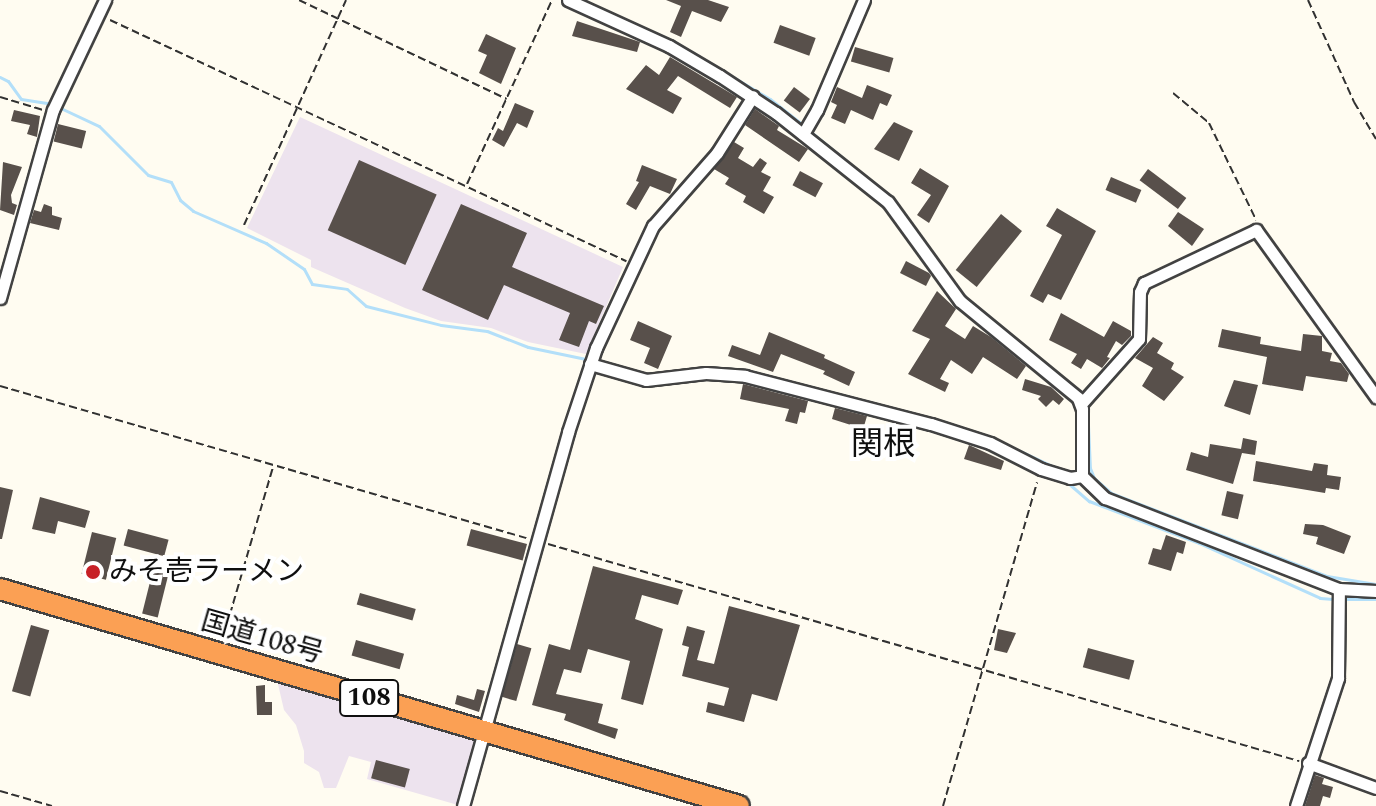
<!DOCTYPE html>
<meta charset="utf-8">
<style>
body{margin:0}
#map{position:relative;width:1376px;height:806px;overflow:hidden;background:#fffcf1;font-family:Spectral,"Noto Sans JP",serif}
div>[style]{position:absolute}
.industrial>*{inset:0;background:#ede3ee}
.stream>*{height:3px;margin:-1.5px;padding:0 1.5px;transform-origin:1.5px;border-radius:1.5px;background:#b3dff9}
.building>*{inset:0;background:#58504b;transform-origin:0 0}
.path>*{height:2px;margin-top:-1px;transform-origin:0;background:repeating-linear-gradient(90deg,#313131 0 8px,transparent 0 12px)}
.roads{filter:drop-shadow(2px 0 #424242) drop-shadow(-2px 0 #424242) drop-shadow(0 2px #424242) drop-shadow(0 -2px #424242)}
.street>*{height:11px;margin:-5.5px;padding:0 5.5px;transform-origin:5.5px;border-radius:5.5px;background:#fff}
.highway>*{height:20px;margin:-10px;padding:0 10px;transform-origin:10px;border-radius:10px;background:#fba054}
.dots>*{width:22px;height:22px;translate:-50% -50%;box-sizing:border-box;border:4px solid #fff;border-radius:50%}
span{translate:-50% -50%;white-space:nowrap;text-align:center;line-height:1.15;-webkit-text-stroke:8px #fff;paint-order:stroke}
.shield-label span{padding:2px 6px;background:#fff;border:2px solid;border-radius:6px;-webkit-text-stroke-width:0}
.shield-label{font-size:26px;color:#0f0f0f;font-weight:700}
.poi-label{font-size:28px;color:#0f0f0f}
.left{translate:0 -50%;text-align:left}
.street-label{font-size:28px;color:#0f0f0f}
.quarter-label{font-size:32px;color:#0f0f0f}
</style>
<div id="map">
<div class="industrial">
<div style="clip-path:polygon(300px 117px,623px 267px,586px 354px,528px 342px,491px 328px,441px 321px,405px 308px,311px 267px,311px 260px,247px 228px)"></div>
<div style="clip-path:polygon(277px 680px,476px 736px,458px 805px,367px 779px,371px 762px,349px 756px,336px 788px,324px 788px,319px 772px,304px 763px,304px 751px,296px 725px,284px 710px)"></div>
</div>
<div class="stream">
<div style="left:581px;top:0;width:101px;rotate:24deg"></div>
<div style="left:673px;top:41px;width:113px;rotate:30.9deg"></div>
<div style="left:770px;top:99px;width:42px;rotate:38.2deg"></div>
<div style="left:0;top:77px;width:9px;rotate:27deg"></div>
<div style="left:8px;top:81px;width:22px;rotate:54deg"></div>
<div style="left:21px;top:99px;width:31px;rotate:9deg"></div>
<div style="left:52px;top:104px;width:52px;rotate:25.1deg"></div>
<div style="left:99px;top:126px;width:69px;rotate:45deg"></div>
<div style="left:148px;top:175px;width:24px;rotate:17deg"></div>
<div style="left:171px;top:182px;width:20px;rotate:63deg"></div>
<div style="left:180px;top:200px;width:17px;rotate:40deg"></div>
<div style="left:193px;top:211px;width:80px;rotate:23.7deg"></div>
<div style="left:266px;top:243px;width:46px;rotate:34.4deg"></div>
<div style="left:304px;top:269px;width:17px;rotate:62deg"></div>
<div style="left:312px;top:284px;width:35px;rotate:8deg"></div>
<div style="left:347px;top:289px;width:25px;rotate:42deg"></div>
<div style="left:366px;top:306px;width:77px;rotate:14.2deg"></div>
<div style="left:441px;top:325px;width:46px;rotate:7.4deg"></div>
<div style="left:487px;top:331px;width:44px;rotate:21.3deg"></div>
<div style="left:528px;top:347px;width:59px;rotate:11.7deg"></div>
<div style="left:812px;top:133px;width:70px;rotate:39.2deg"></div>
<div style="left:890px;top:197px;width:92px;rotate:53.4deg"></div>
<div style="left:1025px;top:348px;width:76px;rotate:39.1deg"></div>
<div style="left:733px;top:370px;width:16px;rotate:4deg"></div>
<div style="left:1087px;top:403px;width:65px;rotate:87.4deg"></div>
<div style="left:1090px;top:468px;width:11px;rotate:68deg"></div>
<div style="left:1094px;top:478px;width:23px;rotate:41deg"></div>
<div style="left:1111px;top:493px;width:231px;rotate:21deg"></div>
<div style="left:1327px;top:576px;width:50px;rotate:9.3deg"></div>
<div style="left:930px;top:418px;width:65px;rotate:17.9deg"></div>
<div style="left:992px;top:438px;width:76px;rotate:24.9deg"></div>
<div style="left:1068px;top:483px;width:28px;rotate:41deg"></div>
<div style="left:1089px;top:501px;width:118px;rotate:20.9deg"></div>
<div style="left:1199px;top:543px;width:133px;rotate:24.4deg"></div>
<div style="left:1320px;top:598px;width:13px;rotate:4deg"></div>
<div style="left:1345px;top:599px;width:31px"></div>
</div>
<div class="building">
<div style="clip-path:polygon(666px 0,708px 0,729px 7px,721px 22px,692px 11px,681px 37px,670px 32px,681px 6px)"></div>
<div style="clip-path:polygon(577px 21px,640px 42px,637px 52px,572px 36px)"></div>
<div style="left:780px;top:25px;width:38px;height:19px;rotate:20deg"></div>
<div style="clip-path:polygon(486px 34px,516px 48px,501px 84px,479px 73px,487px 55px,478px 51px)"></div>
<div style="left:855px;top:47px;width:40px;height:15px;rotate:16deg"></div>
<div style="clip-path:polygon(670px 57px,737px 97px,730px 108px,678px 76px,667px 90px,682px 98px,673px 114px,626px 89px,646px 65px,659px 75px)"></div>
<div style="clip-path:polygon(867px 85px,892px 95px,887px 106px,880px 103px,873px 120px,851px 110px,845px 124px,831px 118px,837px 105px,831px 102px,837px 87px,862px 98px)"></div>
<div style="left:794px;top:87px;width:20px;height:17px;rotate:37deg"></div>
<div style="clip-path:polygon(515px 103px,534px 111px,527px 128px,517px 123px,504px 147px,492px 140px,498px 128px,503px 131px)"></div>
<div style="clip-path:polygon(755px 109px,779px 126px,777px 130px,808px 149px,799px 162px,745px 125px)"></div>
<div style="clip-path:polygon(14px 110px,40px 116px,37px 137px,27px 134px,30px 125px,11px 121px)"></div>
<div style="clip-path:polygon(894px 122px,913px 131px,899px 161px,874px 149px)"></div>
<div style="left:58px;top:124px;width:29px;height:18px;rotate:14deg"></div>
<div style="clip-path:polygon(734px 142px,744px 148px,738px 158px,753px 167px,760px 158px,767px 163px,761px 172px,771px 177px,763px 191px,774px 197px,764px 214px,743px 202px,746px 196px,725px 184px,729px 178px,714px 169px)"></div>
<div style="left:359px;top:160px;width:85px;height:77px;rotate:24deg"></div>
<div style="clip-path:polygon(3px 162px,22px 167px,11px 195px,12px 203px,17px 205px,14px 215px,0 210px)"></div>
<div style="clip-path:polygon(642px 165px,677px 179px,670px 194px,650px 186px,636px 210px,626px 204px,639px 182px,636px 181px)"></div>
<div style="clip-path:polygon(920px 168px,949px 186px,929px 223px,917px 215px,931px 195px,911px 183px)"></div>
<div style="left:1148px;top:169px;width:48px;height:14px;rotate:37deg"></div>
<div style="left:800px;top:171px;width:26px;height:16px;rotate:28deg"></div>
<div style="left:1111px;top:177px;width:33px;height:14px;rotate:23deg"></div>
<div style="clip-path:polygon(44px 204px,52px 207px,52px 215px,62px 218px,59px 230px,30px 223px,34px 210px,41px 212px)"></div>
<div style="clip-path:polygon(461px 204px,527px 233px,512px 267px,604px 306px,596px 324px,589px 321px,579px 347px,559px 340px,570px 313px,504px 285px,488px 320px,422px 290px)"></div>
<div style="clip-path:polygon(1057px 208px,1096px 231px,1061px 300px,1048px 294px,1043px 303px,1030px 296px,1062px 235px,1046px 226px)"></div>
<div style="clip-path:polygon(1178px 212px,1204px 229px,1192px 246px,1168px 226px)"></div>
<div style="left:1001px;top:214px;width:27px;height:72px;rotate:39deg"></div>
<div style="clip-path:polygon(906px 261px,929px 273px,931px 276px,926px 286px,900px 273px)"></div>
<div style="clip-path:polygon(937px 291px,956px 309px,945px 326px,965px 339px,973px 326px,991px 337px,1026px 366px,1017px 379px,983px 357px,972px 374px,951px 360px,940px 379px,949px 383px,945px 392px,908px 374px,930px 339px,912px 331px)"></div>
<div style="clip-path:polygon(1061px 313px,1104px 337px,1113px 321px,1131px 331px,1131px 336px,1122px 345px,1116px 341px,1107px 357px,1110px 358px,1102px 368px,1087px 359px,1081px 369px,1071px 363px,1077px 354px,1049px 340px)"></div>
<div style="clip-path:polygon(638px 321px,672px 336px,658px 369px,644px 363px,650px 348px,630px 340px)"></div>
<div style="clip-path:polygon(1222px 329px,1261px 337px,1260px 344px,1301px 351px,1303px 334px,1322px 336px,1322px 351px,1332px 353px,1330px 361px,1341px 363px,1349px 374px,1347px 382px,1306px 376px,1303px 391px,1262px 384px,1267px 357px,1218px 347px)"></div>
<div style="clip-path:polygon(769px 332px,825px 355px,824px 358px,855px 372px,849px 386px,823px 374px,825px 371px,781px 354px,773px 372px,728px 356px,732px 345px,760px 355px)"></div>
<div style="clip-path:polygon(1153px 337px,1163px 343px,1157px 353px,1174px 363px,1171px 369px,1184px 377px,1164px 401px,1142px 386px,1153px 368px,1135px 358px)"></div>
<div style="clip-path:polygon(1025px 379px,1051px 387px,1064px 399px,1059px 405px,1053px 400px,1046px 407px,1038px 399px,1041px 396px,1022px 390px)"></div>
<div style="clip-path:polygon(1234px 380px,1258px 385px,1250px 415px,1224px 406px)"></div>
<div style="clip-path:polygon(743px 384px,808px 401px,805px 413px,800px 412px,797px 424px,785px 421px,789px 409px,740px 399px)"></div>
<div style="clip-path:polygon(835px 408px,867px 416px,859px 443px,850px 440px,854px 426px,832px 419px)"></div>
<div style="clip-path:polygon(1243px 438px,1257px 441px,1255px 455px,1242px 453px,1233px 484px,1186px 470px,1191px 452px,1208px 457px,1210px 444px,1241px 449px)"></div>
<div style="clip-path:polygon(969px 445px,1004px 461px,1001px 470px,964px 459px)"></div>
<div style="clip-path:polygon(1256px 461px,1312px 471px,1314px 463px,1328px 465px,1327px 475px,1341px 477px,1339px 490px,1326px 488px,1325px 493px,1253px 481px)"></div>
<div style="clip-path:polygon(0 487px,13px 490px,2px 539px,0 539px)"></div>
<div style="left:1227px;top:491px;width:17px;height:25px;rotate:13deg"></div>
<div style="clip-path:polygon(40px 497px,90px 511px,85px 528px,58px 521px,55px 534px,32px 529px)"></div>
<div style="clip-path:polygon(1305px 524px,1323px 525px,1351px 536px,1344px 554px,1316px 544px,1318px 537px,1303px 534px)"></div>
<div style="left:128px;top:529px;width:42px;height:17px;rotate:15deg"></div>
<div style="left:471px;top:529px;width:58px;height:17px;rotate:15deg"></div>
<div style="left:92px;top:532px;width:25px;height:43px;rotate:14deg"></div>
<div style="clip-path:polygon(1166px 535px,1186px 542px,1183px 554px,1177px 552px,1171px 571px,1148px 564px,1153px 548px,1161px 550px)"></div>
<div style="left:154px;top:566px;width:16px;height:49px;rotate:14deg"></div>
<div style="clip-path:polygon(593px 566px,683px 590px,678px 605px,642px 595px,635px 619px,663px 629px,643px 705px,621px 699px,630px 661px,588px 649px,581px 673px,564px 669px,556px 694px,603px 704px,598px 723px,618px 729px,615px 739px,564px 720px,566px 714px,532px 705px,549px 644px,570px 650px)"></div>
<div style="left:360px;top:593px;width:58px;height:12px;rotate:16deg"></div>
<div style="clip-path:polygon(729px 606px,800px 625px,777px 701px,752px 694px,744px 722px,706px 712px,708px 702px,724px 706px,729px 688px,682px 676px,689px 647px,682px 645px,687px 626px,705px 631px,697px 660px,714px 664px)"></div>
<div style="left:31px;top:625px;width:19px;height:69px;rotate:16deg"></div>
<div style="clip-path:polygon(998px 629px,1016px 633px,1007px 653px,994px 650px)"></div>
<div style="left:356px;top:640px;width:50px;height:16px;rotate:16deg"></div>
<div style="left:517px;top:644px;width:15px;height:55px;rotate:16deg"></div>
<div style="left:1088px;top:648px;width:48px;height:20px;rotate:15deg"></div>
<div style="clip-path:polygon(265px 685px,265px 702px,272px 702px,272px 715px,257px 715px,256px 686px)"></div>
<div style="clip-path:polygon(477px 689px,485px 691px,479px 712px,455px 704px,457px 695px,474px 700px)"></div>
<div style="left:376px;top:760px;width:35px;height:19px;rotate:15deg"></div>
<div style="clip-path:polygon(1315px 775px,1324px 778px,1322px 784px,1333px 787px,1330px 798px,1323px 796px,1320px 806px,1305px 806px)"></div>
</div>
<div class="path">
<div style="left:299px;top:0;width:230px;rotate:25.5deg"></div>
<div style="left:1308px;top:0;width:112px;rotate:65.7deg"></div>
<div style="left:1354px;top:102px;width:43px;rotate:59.3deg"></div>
<div style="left:110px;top:20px;width:570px;rotate:25.04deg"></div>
<div style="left:1173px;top:93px;width:47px;rotate:39.8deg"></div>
<div style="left:1209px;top:123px;width:108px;rotate:64.1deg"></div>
<div style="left:0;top:97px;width:45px;rotate:16.8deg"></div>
<div style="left:467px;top:184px;width:203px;rotate:-65.2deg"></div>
<div style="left:244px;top:225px;width:247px;rotate:-65.6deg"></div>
<div style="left:0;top:386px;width:548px;rotate:16.12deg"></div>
<div style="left:548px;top:544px;width:782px;rotate:16.12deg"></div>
<div style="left:223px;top:638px;width:178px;rotate:-73.7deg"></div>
<div style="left:0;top:791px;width:54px;rotate:16.1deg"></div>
<div style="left:943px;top:806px;width:337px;rotate:-73.8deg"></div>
</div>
<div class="roads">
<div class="street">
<div style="left:568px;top:0;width:111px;rotate:24.5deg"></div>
<div style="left:669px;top:46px;width:59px;rotate:30.5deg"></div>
<div style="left:720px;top:76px;width:67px;rotate:33.5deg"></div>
<div style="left:776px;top:113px;width:143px;rotate:38.5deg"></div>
<div style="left:888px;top:202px;width:122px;rotate:54deg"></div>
<div style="left:960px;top:301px;width:153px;rotate:39.4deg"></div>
<div style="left:1078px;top:398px;width:12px;rotate:70deg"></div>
<div style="left:1082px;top:409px;width:67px;rotate:90deg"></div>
<div style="left:1082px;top:476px;width:32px;rotate:44deg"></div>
<div style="left:1105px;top:498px;width:251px;rotate:21.3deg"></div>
<div style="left:1339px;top:589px;width:37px;rotate:3deg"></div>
<div style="left:803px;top:134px;width:28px;rotate:-60deg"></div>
<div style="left:817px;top:110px;width:120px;rotate:-66.9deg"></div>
<div style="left:0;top:298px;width:195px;rotate:-74.3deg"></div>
<div style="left:53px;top:110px;width:122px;rotate:-64.7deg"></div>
<div style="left:590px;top:364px;width:58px;rotate:15.9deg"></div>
<div style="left:646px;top:380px;width:60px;rotate:-6.7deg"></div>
<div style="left:706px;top:373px;width:39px;rotate:4deg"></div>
<div style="left:745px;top:376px;width:192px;rotate:14.5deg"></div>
<div style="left:931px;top:424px;width:62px;rotate:17.9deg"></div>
<div style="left:990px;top:443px;width:57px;rotate:27deg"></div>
<div style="left:1041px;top:469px;width:30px;rotate:17deg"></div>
<div style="left:1070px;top:478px;width:12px;rotate:-9deg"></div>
<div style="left:1081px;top:404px;width:87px;rotate:-48.3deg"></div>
<div style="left:1139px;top:339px;width:47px;rotate:-88.8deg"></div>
<div style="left:1140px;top:292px;width:10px;rotate:-66deg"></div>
<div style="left:1144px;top:283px;width:124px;rotate:-25.3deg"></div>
<div style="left:1256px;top:230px;width:206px;rotate:54.3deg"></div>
<div style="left:1308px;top:763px;width:72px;rotate:20.2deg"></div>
<div style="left:463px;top:806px;width:388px;rotate:-74.3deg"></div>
<div style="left:568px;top:432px;width:89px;rotate:-71.6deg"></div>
<div style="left:596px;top:348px;width:135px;rotate:-65deg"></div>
<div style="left:653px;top:226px;width:97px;rotate:-48.8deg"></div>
<div style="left:717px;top:153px;width:67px;rotate:-57.7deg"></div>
<div style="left:1296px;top:806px;width:135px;rotate:-71.8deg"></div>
<div style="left:1338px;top:678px;width:89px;rotate:-89.4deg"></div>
</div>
<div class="highway">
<div style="left:0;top:589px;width:770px;rotate:16.36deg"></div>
</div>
</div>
<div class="dots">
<div style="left:93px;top:572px;background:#c72027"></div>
</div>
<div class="shield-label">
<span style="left:369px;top:698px">108</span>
</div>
<div class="poi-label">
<span class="left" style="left:109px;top:572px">みそ壱ラーメン</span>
</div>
<div class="street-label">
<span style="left:262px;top:638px;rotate:16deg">国道108号</span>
</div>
<div class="quarter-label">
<span style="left:883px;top:445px">関根</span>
</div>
</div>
